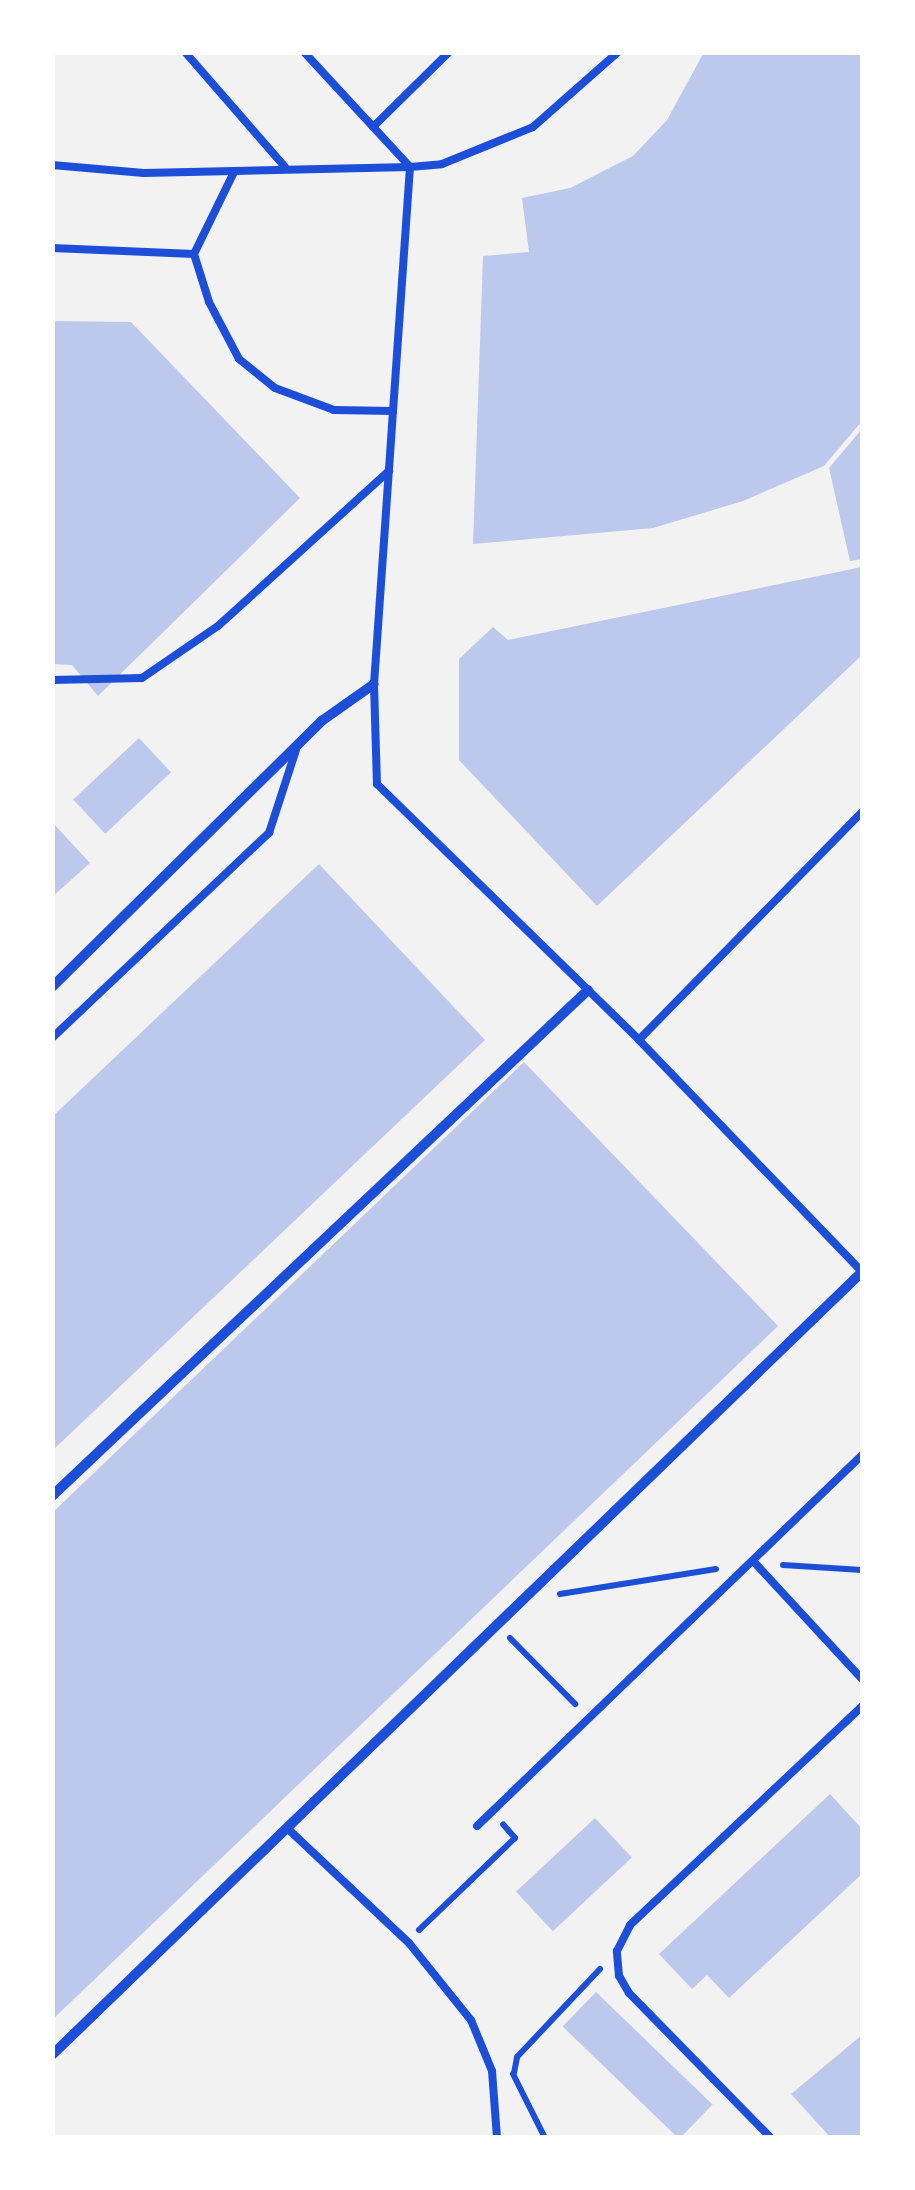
<!DOCTYPE html>
<style>
body{margin:0}
#map{position:relative;width:915px;height:2190px;overflow:hidden;background:#f2f2f2;font-family:Roboto,sans-serif}
div>[style]{position:absolute}
.building>*{inset:0;background:#bdc9ec;transform-origin:0 0}
.path>*{height:6px;margin:-3px;padding:0 3px;transform-origin:3px;border-radius:3px;background:#1d4ed8}
.service>*{height:8px;margin:-4px;padding:0 4px;transform-origin:4px;border-radius:4px;background:#1d4ed8}
.minor>*{height:10px;margin:-5px;padding:0 5px;transform-origin:5px;border-radius:5px;background:#1d4ed8}
span{translate:-50% -50%;white-space:nowrap;text-align:center;line-height:1.15;-webkit-text-stroke:10px #fff;paint-order:stroke}
.frame{position:absolute;inset:0;border:55px solid #fff;pointer-events:none}
</style>
<div id="map">
<div class="building">
<div style="clip-path:polygon(704px 52px,862px 52px,862px 421px,824px 466px,743px 501px,653px 528px,473px 544px,483px 256px,529px 252px,522px 198px,570px 188px,633px 156px,667px 120px)"></div>
<div style="clip-path:polygon(52px 321px,131px 322px,300px 498px,98px 696px,72px 665px,52px 664px)"></div>
<div style="clip-path:polygon(862px 429px,862px 559px,850px 561px,829px 468px)"></div>
<div style="clip-path:polygon(862px 567px,862px 655px,597px 906px,459px 760px,459px 659px,493px 627px,508px 640px)"></div>
<div style="left:139px;top:738px;width:47px;height:90px;rotate:47deg"></div>
<div style="clip-path:polygon(52px 822px,90px 863px,52px 897px)"></div>
<div style="clip-path:polygon(319px 864px,485px 1040px,52px 1451px,52px 1117px)"></div>
<div style="clip-path:polygon(524px 1062px,778px 1326px,52px 2020px,52px 1513px)"></div>
<div style="clip-path:polygon(830px 1794px,862px 1829px,862px 1874px,729px 1998px,707px 1975px,692px 1989px,659px 1954px)"></div>
<div style="left:595px;top:1818px;width:54px;height:108px;rotate:47deg"></div>
<div style="left:596px;top:1992px;width:162px;height:48px;rotate:44deg"></div>
<div style="clip-path:polygon(862px 2035px,862px 2138px,831px 2138px,791px 2094px)"></div>
</div>
<div class="path">
<div style="left:783px;top:1565px;width:79px;rotate:3.6deg"></div>
<div style="left:560px;top:1594px;width:158px;rotate:-9.1deg"></div>
<div style="left:510px;top:1638px;width:93px;rotate:45.4deg"></div>
<div style="left:419px;top:1930px;width:133px;rotate:-43.8deg"></div>
<div style="left:515px;top:1838px;width:18px;rotate:-131deg"></div>
<div style="left:514px;top:2073px;width:16px;rotate:-79deg"></div>
<div style="left:517px;top:2057px;width:121px;rotate:-46.7deg"></div>
<div style="left:513px;top:2074px;width:72px;rotate:63.4deg"></div>
</div>
<div class="service">
<div style="left:185px;top:52px;width:152px;rotate:49deg"></div>
<div style="left:304px;top:52px;width:156px;rotate:47.3deg"></div>
<div style="left:410px;top:167px;width:32px;rotate:-5deg"></div>
<div style="left:442px;top:164px;width:98px;rotate:-22.1deg"></div>
<div style="left:533px;top:127px;width:113px;rotate:-41.4deg"></div>
<div style="left:373px;top:127px;width:107px;rotate:-44.6deg"></div>
<div style="left:52px;top:165px;width:92px;rotate:5deg"></div>
<div style="left:144px;top:173px;width:266px;rotate:-1.3deg"></div>
<div style="left:410px;top:167px;width:518px;rotate:93.98deg"></div>
<div style="left:374px;top:684px;width:100px;rotate:88.3deg"></div>
<div style="left:377px;top:784px;width:366px;rotate:44.3deg"></div>
<div style="left:52px;top:248px;width:142px;rotate:2.4deg"></div>
<div style="left:194px;top:254px;width:91px;rotate:-64deg"></div>
<div style="left:194px;top:254px;width:50px;rotate:72.6deg"></div>
<div style="left:209px;top:302px;width:64px;rotate:62.2deg"></div>
<div style="left:239px;top:359px;width:46px;rotate:38.9deg"></div>
<div style="left:275px;top:388px;width:63px;rotate:20.4deg"></div>
<div style="left:334px;top:410px;width:59px;rotate:1deg"></div>
<div style="left:52px;top:680px;width:90px;rotate:-1.3deg"></div>
<div style="left:142px;top:678px;width:92px;rotate:-34.4deg"></div>
<div style="left:218px;top:626px;width:231px;rotate:-42.2deg"></div>
<div style="left:862px;top:812px;width:319px;rotate:134.4deg"></div>
<div style="left:639px;top:1040px;width:322px;rotate:46.1deg"></div>
<div style="left:52px;top:1038px;width:299px;rotate:-43.4deg"></div>
<div style="left:269px;top:833px;width:87px;rotate:-72deg"></div>
<div style="left:755px;top:1563px;width:158px;rotate:47.3deg"></div>
<div style="left:477px;top:1826px;width:535px;rotate:-43.94deg"></div>
<div style="left:287px;top:1828px;width:168px;rotate:43.3deg"></div>
<div style="left:409px;top:1943px;width:99px;rotate:51.2deg"></div>
<div style="left:471px;top:2020px;width:55px;rotate:67.6deg"></div>
<div style="left:492px;top:2071px;width:67px;rotate:85.7deg"></div>
<div style="left:771px;top:2138px;width:203px;rotate:-134.4deg"></div>
<div style="left:629px;top:1993px;width:20px;rotate:-120deg"></div>
<div style="left:619px;top:1976px;width:25px;rotate:-95deg"></div>
<div style="left:617px;top:1951px;width:29px;rotate:-63deg"></div>
<div style="left:630px;top:1925px;width:319px;rotate:-43.3deg"></div>
</div>
<div class="minor">
<div style="left:52px;top:987px;width:380px;rotate:-44.6deg"></div>
<div style="left:323px;top:720px;width:62px;rotate:-35.2deg"></div>
<div style="left:52px;top:1496px;width:737px;rotate:-43.35deg"></div>
<div style="left:52px;top:2055px;width:1127px;rotate:-44.03deg"></div>
</div>
<div class="frame"></div>
</div>
